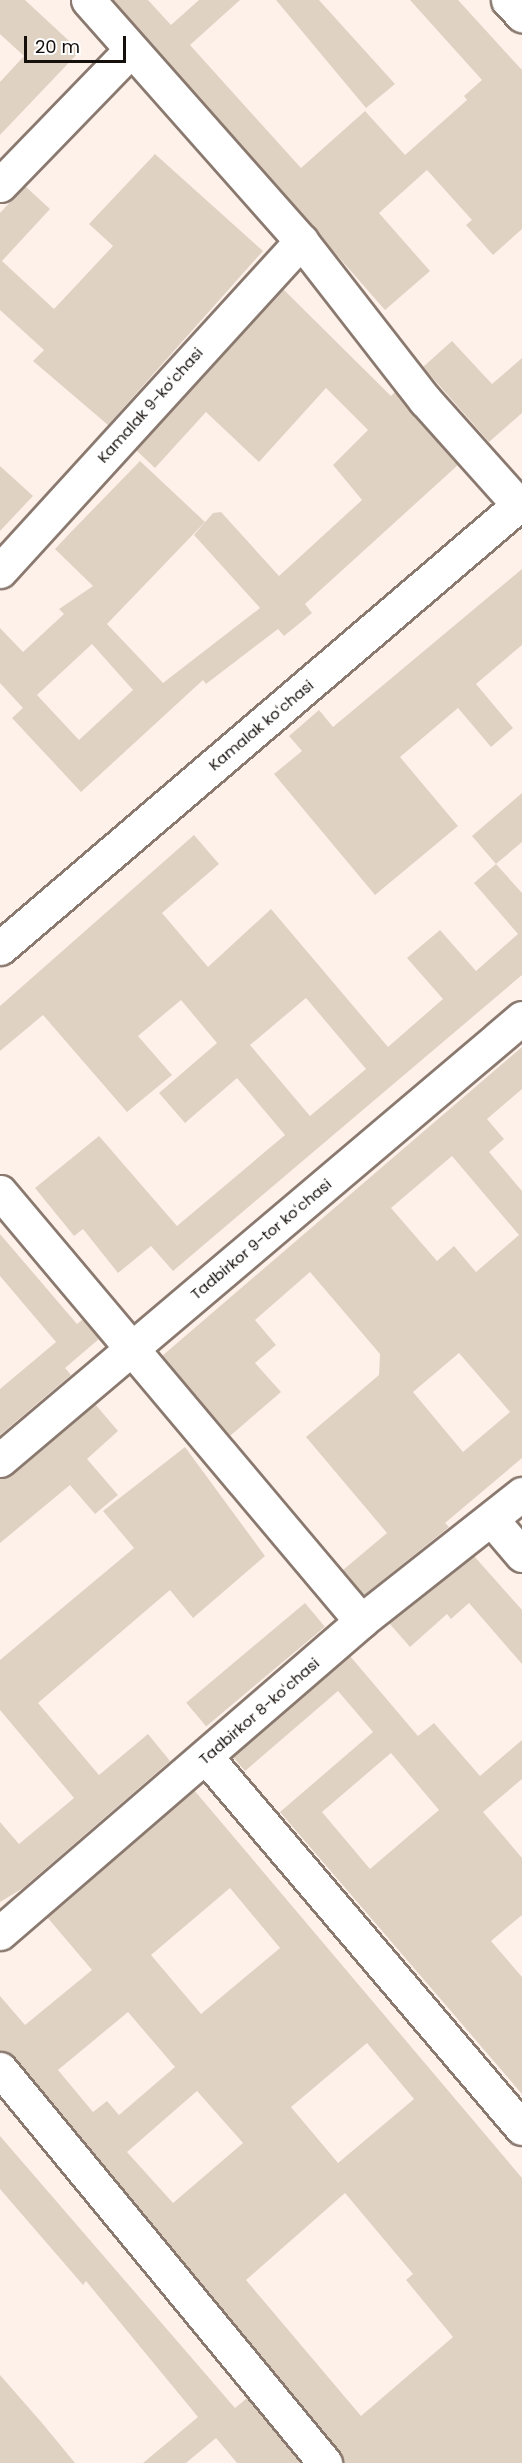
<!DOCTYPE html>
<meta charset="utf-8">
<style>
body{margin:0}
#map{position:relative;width:522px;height:2463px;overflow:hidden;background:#fdf1ea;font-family:Poppins,sans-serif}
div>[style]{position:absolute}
.building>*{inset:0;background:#e0d2c3;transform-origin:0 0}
.roads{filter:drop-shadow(2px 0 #8a796f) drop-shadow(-2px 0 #8a796f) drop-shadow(0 2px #8a796f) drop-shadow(0 -2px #8a796f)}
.minor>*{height:33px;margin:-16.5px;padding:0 16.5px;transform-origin:16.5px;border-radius:16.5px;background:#fff}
.tertiary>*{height:33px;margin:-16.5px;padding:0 16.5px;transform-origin:16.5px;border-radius:16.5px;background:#fff}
span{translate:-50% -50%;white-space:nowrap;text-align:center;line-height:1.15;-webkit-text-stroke:5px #fff;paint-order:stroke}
.street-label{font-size:15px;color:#16100c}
.scale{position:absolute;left:24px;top:36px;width:102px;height:27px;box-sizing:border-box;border:3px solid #16100c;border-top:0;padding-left:8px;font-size:18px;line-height:21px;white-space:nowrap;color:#16100c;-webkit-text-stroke:4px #fff;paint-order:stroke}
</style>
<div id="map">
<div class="building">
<div style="clip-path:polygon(0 0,25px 0,80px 51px,0 135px,0 82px,24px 56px,0 34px)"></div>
<div style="clip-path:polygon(113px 0,148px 0,171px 25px,199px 0,240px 0,190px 45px,301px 168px,365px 111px,405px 155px,467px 100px,464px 96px,482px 80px,410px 0,458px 0,522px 70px,522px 229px,493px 255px,466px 225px,472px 220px,427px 170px,379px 213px,430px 271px,385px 310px)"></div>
<div style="clip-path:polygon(276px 0,319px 0,395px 84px,366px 108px)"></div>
<div style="clip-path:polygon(155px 154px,263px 251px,108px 425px,33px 361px,44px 350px,0 310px,0 213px,25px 186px,50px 209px,2px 261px,54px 309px,113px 246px,89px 224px)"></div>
<div style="clip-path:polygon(evenodd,283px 289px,391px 396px,395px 392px,458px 465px,305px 604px,312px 613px,284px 636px,278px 629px,206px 684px,203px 680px,81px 792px,12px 718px,23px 708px,0 683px,0 628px,23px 652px,64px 614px,59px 609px,93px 586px,55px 549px,70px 533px,140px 461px,205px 522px,107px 624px,163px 683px,260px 608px,194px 535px,213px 513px,221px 512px,279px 576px,362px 500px,333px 465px,368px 430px,326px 388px,259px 462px,206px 412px,155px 468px,136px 450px,283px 289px,92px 644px,133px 690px,79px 740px,37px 695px,92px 644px)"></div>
<div style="clip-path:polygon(452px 341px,492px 384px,522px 358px,522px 413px,489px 442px,423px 367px)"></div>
<div style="clip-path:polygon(0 466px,33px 496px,0 531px)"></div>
<div style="clip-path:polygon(522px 569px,522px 645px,476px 684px,513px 728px,491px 747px,458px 708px,400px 757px,458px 826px,375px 895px,274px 774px,302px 751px,289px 736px,319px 710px,333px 727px)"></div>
<div style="clip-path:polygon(522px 793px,522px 842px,496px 864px,472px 836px)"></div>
<div style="clip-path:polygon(evenodd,194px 835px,219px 864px,162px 913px,208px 967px,271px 909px,388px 1047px,443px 999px,407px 958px,421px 946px,440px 930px,476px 971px,518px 934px,474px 883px,496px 864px,522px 893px,522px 975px,173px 1271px,151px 1246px,118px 1273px,83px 1229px,74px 1236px,35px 1188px,99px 1136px,177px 1226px,285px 1135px,237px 1078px,185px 1123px,159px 1093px,217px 1043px,181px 1000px,138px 1036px,172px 1075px,127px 1112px,43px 1015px,0 1051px,0 1006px,194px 835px,306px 998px,366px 1069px,310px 1116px,250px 1045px,306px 998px)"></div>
<div style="clip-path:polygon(evenodd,522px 1047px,522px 1089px,487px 1119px,504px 1139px,489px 1152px,522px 1191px,522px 1458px,445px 1523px,449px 1527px,364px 1595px,343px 1570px,387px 1533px,306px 1437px,379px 1375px,380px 1354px,310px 1272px,255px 1320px,276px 1345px,255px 1363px,281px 1392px,230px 1436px,162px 1356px,522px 1047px,452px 1156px,519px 1235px,476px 1272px,454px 1246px,437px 1261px,391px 1208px,452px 1156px,522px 1047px,459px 1353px,510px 1412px,463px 1452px,413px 1392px,459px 1353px)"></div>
<div style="clip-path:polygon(0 1234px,77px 1324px,83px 1319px,99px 1339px,65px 1368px,71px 1375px,0 1435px,0 1389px,56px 1342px,0 1276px)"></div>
<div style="clip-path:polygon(95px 1404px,118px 1431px,87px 1459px,118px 1495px,95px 1514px,70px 1485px,0 1543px,0 1478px,12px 1474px)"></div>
<div style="clip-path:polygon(185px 1447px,265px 1556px,193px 1618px,170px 1590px,38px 1703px,99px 1775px,148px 1734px,170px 1761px,23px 1888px,0 1902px,0 1822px,19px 1844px,74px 1798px,0 1710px,0 1660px,134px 1548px,103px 1511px)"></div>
<div style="clip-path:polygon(474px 1556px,522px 1610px,522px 1664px,469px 1603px,451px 1619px,447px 1614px,410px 1647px,389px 1623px)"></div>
<div style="left:305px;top:1603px;width:31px;height:155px;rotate:50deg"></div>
<div style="clip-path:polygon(evenodd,350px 1656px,418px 1736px,434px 1723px,480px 1776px,522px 1740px,522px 1779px,483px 1812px,522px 1858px,522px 1915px,491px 1941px,522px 1977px,522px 2094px,280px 1812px,373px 1732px,338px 1691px,245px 1771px,233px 1757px,350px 1656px,391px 1753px,439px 1810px,370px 1869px,322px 1812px,391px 1753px)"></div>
<div style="clip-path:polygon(evenodd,194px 1790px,522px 2178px,522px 2463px,343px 2463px,339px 2451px,14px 2057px,0 2051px,0 1996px,25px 2025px,92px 1970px,47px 1917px,194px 1790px,230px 1888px,280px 1948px,201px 2014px,151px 1955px,230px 1888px,194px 1790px,128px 2012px,175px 2067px,119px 2115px,107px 2101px,93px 2112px,58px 2070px,128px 2012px,194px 1790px,367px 2043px,414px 2099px,338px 2163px,291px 2107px,367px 2043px,194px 1790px,197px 2091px,243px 2143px,173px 2203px,127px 2152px,197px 2091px,194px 1790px,345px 2193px,413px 2274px,406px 2280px,453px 2337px,361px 2416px,246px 2280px,345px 2193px)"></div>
<div style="clip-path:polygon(0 2136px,235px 2408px,247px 2398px,301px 2463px,237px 2463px,216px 2438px,186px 2463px,143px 2463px,198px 2417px,86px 2281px,83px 2285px,0 2189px)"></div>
<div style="clip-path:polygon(0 2375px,42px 2423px,75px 2463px,0 2463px)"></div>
</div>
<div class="roads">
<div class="minor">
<div style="left:88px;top:0;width:322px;rotate:48.5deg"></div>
<div style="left:301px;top:241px;width:202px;rotate:52.1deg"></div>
<div style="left:425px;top:400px;width:141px;rotate:48.2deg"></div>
<div style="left:508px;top:0;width:21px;rotate:47deg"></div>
<div style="left:0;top:185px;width:188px;rotate:-45.9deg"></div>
<div style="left:0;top:571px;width:447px;rotate:-47.6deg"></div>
<div style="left:0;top:1192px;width:561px;rotate:49.92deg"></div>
<div style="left:0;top:1460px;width:684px;rotate:-40.26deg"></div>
<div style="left:492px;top:1520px;width:46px;rotate:49.4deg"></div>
<div style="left:206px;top:1757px;width:487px;rotate:49.6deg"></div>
<div style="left:0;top:1933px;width:477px;rotate:-40.8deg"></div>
<div style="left:361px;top:1621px;width:205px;rotate:-38.3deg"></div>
<div style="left:0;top:2069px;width:511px;rotate:50.48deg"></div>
</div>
<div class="tertiary">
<div style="left:0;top:948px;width:687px;rotate:-40.51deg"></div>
</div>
</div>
<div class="street-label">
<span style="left:150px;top:405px;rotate:-48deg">Kamalak 9-koʻchasi</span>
<span style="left:261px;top:725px;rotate:-40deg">Kamalak koʻchasi</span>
<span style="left:261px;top:1239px;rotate:-40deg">Tadbirkor 9-tor koʻchasi</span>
<span style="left:259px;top:1711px;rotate:-41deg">Tadbirkor 8-koʻchasi</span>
</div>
<div class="scale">20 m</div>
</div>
